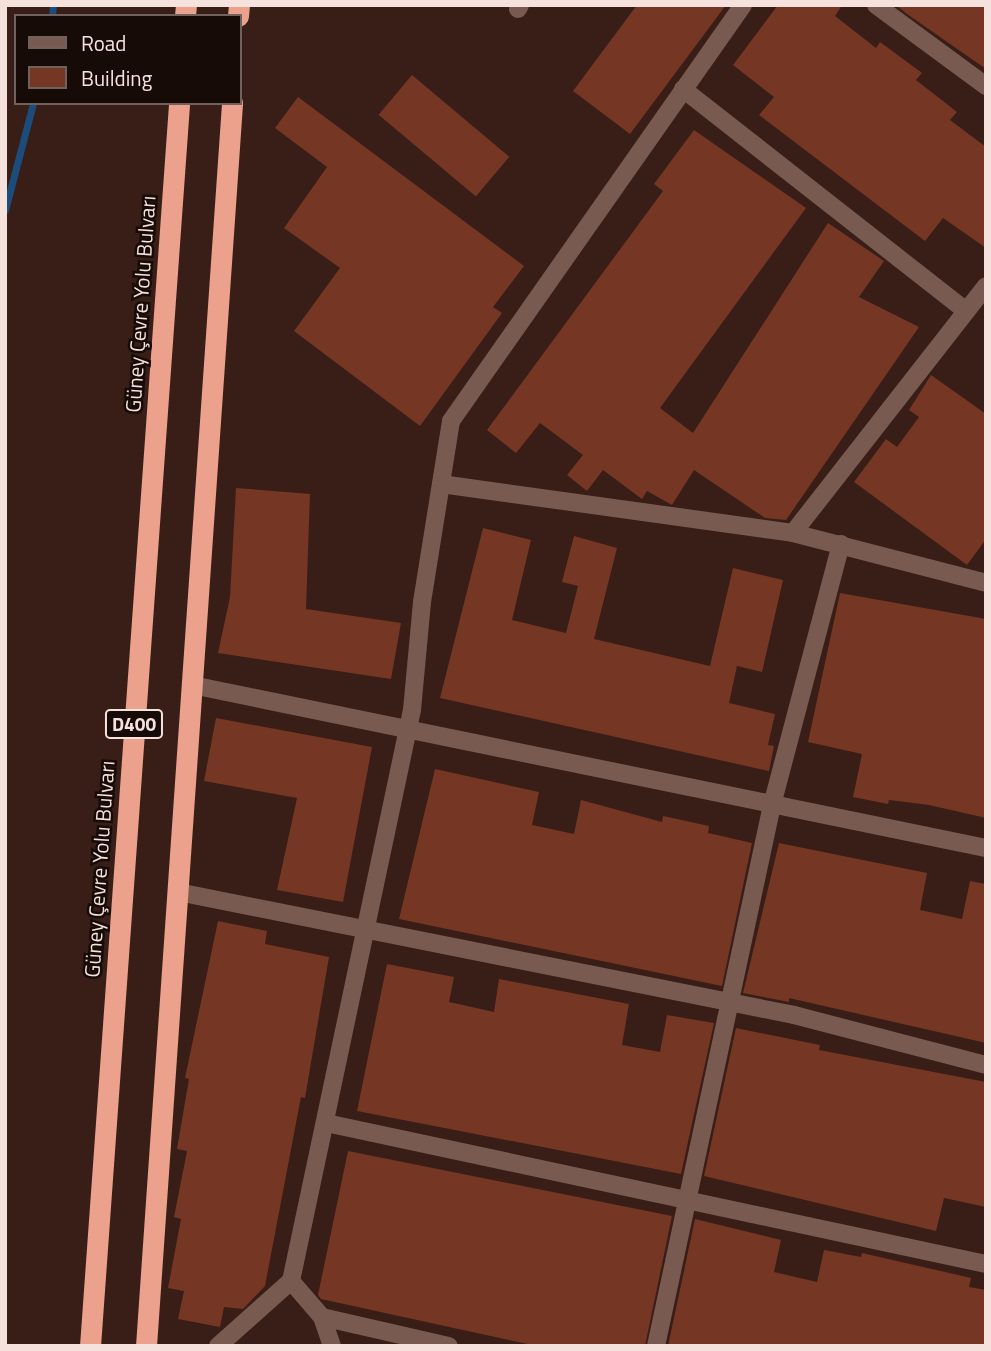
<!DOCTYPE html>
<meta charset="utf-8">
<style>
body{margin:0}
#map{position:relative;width:991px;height:1351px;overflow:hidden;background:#381e16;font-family:"Titillium Web",sans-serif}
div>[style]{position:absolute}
.stream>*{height:7px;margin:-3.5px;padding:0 3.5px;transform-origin:3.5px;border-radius:3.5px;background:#1c4c7b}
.building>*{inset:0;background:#753624;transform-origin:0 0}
.street>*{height:18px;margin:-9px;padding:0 9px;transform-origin:9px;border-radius:9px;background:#785a51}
.highway>*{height:21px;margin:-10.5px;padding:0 10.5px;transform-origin:10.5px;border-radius:10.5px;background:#eba18c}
span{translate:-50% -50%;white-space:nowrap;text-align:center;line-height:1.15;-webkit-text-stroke:5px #170b08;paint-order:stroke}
.shield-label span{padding:2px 5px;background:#170b08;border:2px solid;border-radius:5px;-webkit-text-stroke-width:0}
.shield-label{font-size:19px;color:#f5e2dd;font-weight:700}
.street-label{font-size:21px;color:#f5e2dd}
.frame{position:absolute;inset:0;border:7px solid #f5e2dd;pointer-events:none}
.legend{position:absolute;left:14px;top:14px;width:228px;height:91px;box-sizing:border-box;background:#170b08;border:2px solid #70615d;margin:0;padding:9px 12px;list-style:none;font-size:21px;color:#f5e2dd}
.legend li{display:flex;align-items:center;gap:14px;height:35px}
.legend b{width:35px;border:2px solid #70615d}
</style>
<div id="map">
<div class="stream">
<div style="left:52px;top:16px;width:11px;rotate:-85deg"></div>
<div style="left:5px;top:210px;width:111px;rotate:-75.3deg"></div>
</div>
<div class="building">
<div style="clip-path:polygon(637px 5px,726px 5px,630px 134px,573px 91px)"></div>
<div style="clip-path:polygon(778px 5px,842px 5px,835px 16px,876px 48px,880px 42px,922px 73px,916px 80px,957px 112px,950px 120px,986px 147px,986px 248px,943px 218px,925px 241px,759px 115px,774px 97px,733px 65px)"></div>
<div style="clip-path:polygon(896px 5px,986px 5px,986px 69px,907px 14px)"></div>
<div style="left:412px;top:75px;width:127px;height:52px;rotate:40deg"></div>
<div style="clip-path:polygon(298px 97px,524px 266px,493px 307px,502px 313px,420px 426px,294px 331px,340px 268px,284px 228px,327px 167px,275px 128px)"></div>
<div style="clip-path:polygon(694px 130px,806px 208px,660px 408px,693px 433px,828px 223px,884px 261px,859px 297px,919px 327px,786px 520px,765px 518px,694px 470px,672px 505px,647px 491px,642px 499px,603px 470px,587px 491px,567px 475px,583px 455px,540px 423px,516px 453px,487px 430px,663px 191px,654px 184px)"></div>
<div style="clip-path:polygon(931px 375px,986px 414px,986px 539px,967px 565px,854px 482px,886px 439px,897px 447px,919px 417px,909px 410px)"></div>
<div style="clip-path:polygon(236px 488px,310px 494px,306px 609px,401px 623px,391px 679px,218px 653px,230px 597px)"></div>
<div style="clip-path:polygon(483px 528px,531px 540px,512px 620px,566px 633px,578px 586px,562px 582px,574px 536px,617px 548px,594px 639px,710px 666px,733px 568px,783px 580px,762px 672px,737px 666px,729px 703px,775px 714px,768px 745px,774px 746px,769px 771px,440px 698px)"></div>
<div style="clip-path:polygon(840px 593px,986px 619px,986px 818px,929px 805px,889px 800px,888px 804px,853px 797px,862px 754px,808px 742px)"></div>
<div style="clip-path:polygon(216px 718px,372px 747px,343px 902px,277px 890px,297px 798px,204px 781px)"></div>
<div style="clip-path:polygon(435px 769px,539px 792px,532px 825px,574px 834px,581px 800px,662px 822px,663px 816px,709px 826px,708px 833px,752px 843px,722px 986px,399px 919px)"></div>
<div style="clip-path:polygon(779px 843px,927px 873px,920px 910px,962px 919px,970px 881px,986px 884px,986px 1043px,789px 998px,789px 1002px,743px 993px)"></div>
<div style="clip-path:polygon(218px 921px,267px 931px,265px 944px,329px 957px,305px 1098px,301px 1097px,265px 1286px,243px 1309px,224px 1307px,220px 1327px,178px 1319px,184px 1291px,168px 1288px,181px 1219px,174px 1217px,187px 1151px,177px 1149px,189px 1079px,185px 1078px)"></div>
<div style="clip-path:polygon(387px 964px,454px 977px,449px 1002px,494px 1012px,499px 979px,629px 1004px,622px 1045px,660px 1052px,667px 1015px,714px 1023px,681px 1174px,357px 1111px)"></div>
<div style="clip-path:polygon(736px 1028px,820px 1045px,819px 1050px,986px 1082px,986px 1207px,944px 1198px,936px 1231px,704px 1176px)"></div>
<div style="clip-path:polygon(348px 1151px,672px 1216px,645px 1346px,537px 1346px,321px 1299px,318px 1295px)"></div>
<div style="clip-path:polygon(695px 1219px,781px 1240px,774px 1272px,817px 1282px,824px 1250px,861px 1257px,862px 1253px,971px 1278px,969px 1287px,986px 1290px,986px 1346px,668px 1346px)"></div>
</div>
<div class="street">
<div style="left:876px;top:5px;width:137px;rotate:36.4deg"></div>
<div style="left:518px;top:9px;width:4px;rotate:-63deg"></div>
<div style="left:683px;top:89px;width:358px;rotate:38.1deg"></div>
<div style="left:441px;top:484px;width:355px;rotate:7.9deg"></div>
<div style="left:793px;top:533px;width:199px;rotate:14.5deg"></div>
<div style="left:793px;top:533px;width:313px;rotate:-52deg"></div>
<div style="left:192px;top:685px;width:811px;rotate:11.6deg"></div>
<div style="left:178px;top:892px;width:628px;rotate:11.29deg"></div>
<div style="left:794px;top:1015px;width:198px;rotate:14.6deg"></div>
<div style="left:326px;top:1123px;width:675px;rotate:12.06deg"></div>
<div style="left:291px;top:1281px;width:48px;rotate:49.3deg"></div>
<div style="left:322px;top:1317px;width:130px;rotate:12.9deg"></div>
<div style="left:322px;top:1317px;width:31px;rotate:71deg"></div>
<div style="left:218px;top:1346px;width:98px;rotate:-41.7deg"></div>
<div style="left:291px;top:1281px;width:584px;rotate:-78.04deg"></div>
<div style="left:412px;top:710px;width:108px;rotate:-84.7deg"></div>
<div style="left:422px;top:602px;width:183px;rotate:-80.9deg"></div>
<div style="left:451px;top:421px;width:508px;rotate:-54.93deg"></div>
<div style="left:656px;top:1346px;width:553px;rotate:-77.9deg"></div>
<div style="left:772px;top:805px;width:270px;rotate:-75.2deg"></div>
</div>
<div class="highway">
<div style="left:185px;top:16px;width:11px;rotate:-85deg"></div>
<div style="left:238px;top:16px;width:11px;rotate:-85deg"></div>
<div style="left:90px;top:1346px;width:1246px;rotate:-85.9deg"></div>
<div style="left:146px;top:1346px;width:1246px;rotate:-86.04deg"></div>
</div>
<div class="shield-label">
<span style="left:134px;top:724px">D400</span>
</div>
<div class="street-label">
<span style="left:140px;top:304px;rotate:-86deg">Güney Çevre Yolu Bulvarı</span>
<span style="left:99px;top:869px;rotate:-86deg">Güney Çevre Yolu Bulvarı</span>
</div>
<div class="frame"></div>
<ul class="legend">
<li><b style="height:9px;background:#785a51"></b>Road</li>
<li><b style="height:19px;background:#753624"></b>Building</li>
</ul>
</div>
